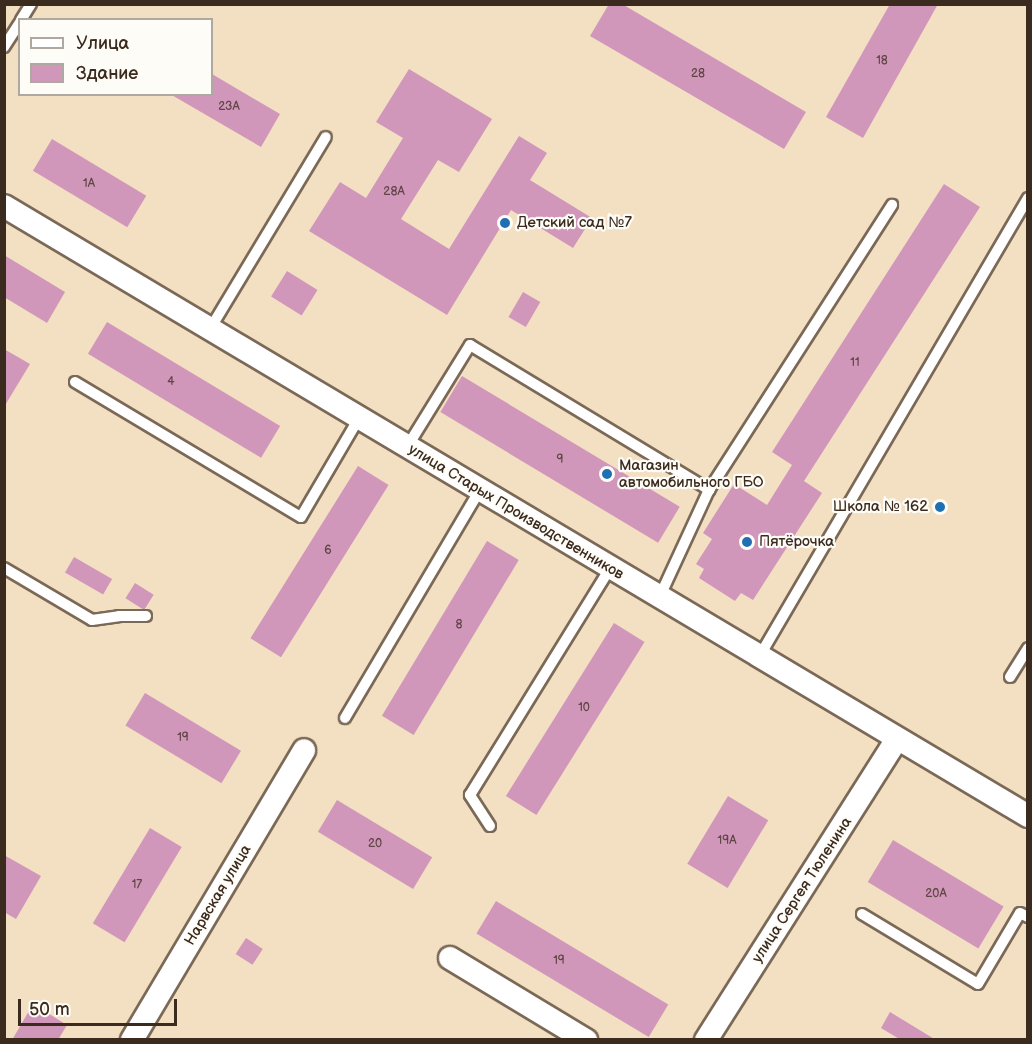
<!DOCTYPE html>
<meta charset="utf-8">
<style>
body{margin:0}
#map{position:relative;width:1032px;height:1044px;overflow:hidden;background:#f3dfc2;font-family:"Balsamiq Sans",sans-serif}
div>[style]{position:absolute}
.building>*{inset:0;background:#d197bb;transform-origin:0 0}
.roads{filter:drop-shadow(2px 0 #7b6957) drop-shadow(-2px 0 #7b6957) drop-shadow(0 2px #7b6957) drop-shadow(0 -2px #7b6957)}
.service>*{height:10px;margin:-5px;padding:0 5px;transform-origin:5px;border-radius:5px;background:#fff}
.minor>*{height:22px;margin:-11px;padding:0 11px;transform-origin:11px;border-radius:11px;background:#fff}
.dots>*{width:16px;height:16px;translate:-50% -50%;box-sizing:border-box;border:3px solid #fdfcf7;border-radius:50%}
span{translate:-50% -50%;white-space:nowrap;text-align:center;line-height:1.15;-webkit-text-stroke:4.5px #fdfcf7;paint-order:stroke}
.number-label{font-size:12px;color:#604545}
.number-label span{-webkit-text-stroke-width:0}
.poi-label{font-size:15px;color:#3b2a1e}
.left{translate:0 -50%;text-align:left}
.right{translate:-100% -50%;text-align:right}
.street-label{font-size:15px;color:#3b2a1e}
.frame{position:absolute;inset:0;border:6px solid #3b2a1e;pointer-events:none}
.legend{position:absolute;left:18px;top:18px;width:195px;height:78px;box-sizing:border-box;background:#fdfcf7;border:2px solid #afa8a0;margin:0;padding:8px 10px;list-style:none;font-size:18px;color:#3b2a1e}
.legend li{display:flex;align-items:center;gap:12px;height:30px}
.legend b{width:30px;border:2px solid #afa8a0}
.scale{position:absolute;left:18px;top:999px;width:159px;height:27px;box-sizing:border-box;border:3px solid #3b2a1e;border-top:0;padding-left:8px;font-size:18px;line-height:21px;white-space:nowrap;color:#3b2a1e;-webkit-text-stroke:4px #fdfcf7;paint-order:stroke}
</style>
<div id="map">
<div class="building">
<div style="clip-path:polygon(609px 4px,622px 4px,806px 112px,784px 149px,590px 36px)"></div>
<div style="clip-path:polygon(890px 4px,938px 4px,863px 138px,826px 117px)"></div>
<div style="clip-path:polygon(409px 69px,492px 119px,459px 172px,438px 160px,401px 219px,449px 249px,519px 136px,547px 153px,530px 180px,592px 218px,573px 248px,511px 210px,447px 315px,309px 231px,340px 182px,366px 198px,403px 138px,376px 122px)"></div>
<div style="clip-path:polygon(212px 74px,280px 114px,261px 147px,170px 94px,212px 94px)"></div>
<div style="left:52px;top:139px;width:110px;height:37px;rotate:31deg"></div>
<div style="clip-path:polygon(944px 184px,980px 207px,804px 481px,822px 493px,753px 600px,741px 593px,735px 601px,699px 578px,704px 569px,696px 564px,712px 539px,703px 533px,734px 484px,767px 505px,792px 465px,772px 452px)"></div>
<div style="clip-path:polygon(4px 255px,65px 292px,47px 323px,4px 297px)"></div>
<div style="left:287px;top:271px;width:36px;height:30px;rotate:32deg"></div>
<div style="left:523px;top:292px;width:20px;height:29px;rotate:30deg"></div>
<div style="left:107px;top:322px;width:202px;height:37px;rotate:31deg"></div>
<div style="clip-path:polygon(4px 349px,30px 364px,4px 407px)"></div>
<div style="left:462px;top:376px;width:254px;height:42px;rotate:31deg"></div>
<div style="left:358px;top:466px;width:36px;height:203px;rotate:32deg"></div>
<div style="left:487px;top:541px;width:37px;height:204px;rotate:31deg"></div>
<div style="left:74px;top:557px;width:44px;height:18px;rotate:30deg"></div>
<div style="left:135px;top:583px;width:22px;height:18px;rotate:32deg"></div>
<div style="left:614px;top:623px;width:36px;height:204px;rotate:32deg"></div>
<div style="left:145px;top:693px;width:112px;height:38px;rotate:31deg"></div>
<div style="left:728px;top:796px;width:47px;height:79px;rotate:31deg"></div>
<div style="left:337px;top:800px;width:111px;height:37px;rotate:31deg"></div>
<div style="left:150px;top:828px;width:37px;height:111px;rotate:31deg"></div>
<div style="left:893px;top:840px;width:129px;height:49px;rotate:31deg"></div>
<div style="clip-path:polygon(4px 855px,41px 876px,16px 919px,4px 912px)"></div>
<div style="left:496px;top:901px;width:201px;height:38px;rotate:31deg"></div>
<div style="left:246px;top:938px;width:20px;height:19px;rotate:33deg"></div>
<div style="clip-path:polygon(33px 1004px,67px 1025px,58px 1040px,12px 1040px)"></div>
<div style="clip-path:polygon(890px 1012px,936px 1040px,901px 1040px,881px 1028px)"></div>
</div>
<div class="roads">
<div class="service">
<div style="left:21px;top:20px;width:19px;rotate:-58deg"></div>
<div style="left:4px;top:47px;width:30px;rotate:-57deg"></div>
<div style="left:210px;top:329px;width:224px;rotate:-58.9deg"></div>
<div style="left:75px;top:382px;width:263px;rotate:30.9deg"></div>
<div style="left:301px;top:517px;width:115px;rotate:-59.6deg"></div>
<div style="left:407px;top:447px;width:120px;rotate:-58.3deg"></div>
<div style="left:470px;top:345px;width:280px;rotate:31.2deg"></div>
<div style="left:4px;top:568px;width:102px;rotate:30.6deg"></div>
<div style="left:92px;top:620px;width:27px;rotate:-8deg"></div>
<div style="left:119px;top:616px;width:27px"></div>
<div style="left:659px;top:598px;width:119px;rotate:-65.2deg"></div>
<div style="left:709px;top:490px;width:339px;rotate:-57.3deg"></div>
<div style="left:759px;top:657px;width:532px;rotate:-59.63deg"></div>
<div style="left:1010px;top:677px;width:34px;rotate:-58deg"></div>
<div style="left:345px;top:718px;width:265px;rotate:-59.4deg"></div>
<div style="left:490px;top:826px;width:37px;rotate:-123deg"></div>
<div style="left:470px;top:795px;width:267px;rotate:-58.3deg"></div>
<div style="left:862px;top:914px;width:135px;rotate:31.1deg"></div>
<div style="left:978px;top:984px;width:82px;rotate:-59.4deg"></div>
<div style="left:1020px;top:913px;width:9px;rotate:27deg"></div>
</div>
<div class="minor">
<div style="left:4px;top:206px;width:1192px;rotate:30.78deg"></div>
<div style="left:450px;top:958px;width:159px;rotate:31.1deg"></div>
<div style="left:132px;top:1040px;width:337px;rotate:-59.3deg"></div>
<div style="left:706px;top:1040px;width:356px;rotate:-57.6deg"></div>
</div>
</div>
<div class="dots">
<div style="left:505px;top:223px;background:#1f6fb2"></div>
<div style="left:607px;top:474px;background:#1f6fb2"></div>
<div style="left:940px;top:507px;background:#1f6fb2"></div>
<div style="left:747px;top:542px;background:#1f6fb2"></div>
</div>
<div class="number-label">
<span style="left:882px;top:61px">18</span>
<span style="left:698px;top:74px">28</span>
<span style="left:229px;top:107px">23А</span>
<span style="left:89px;top:184px">1А</span>
<span style="left:394px;top:192px">28А</span>
<span style="left:855px;top:363px">11</span>
<span style="left:171px;top:382px">4</span>
<span style="left:560px;top:460px">9</span>
<span style="left:328px;top:551px">6</span>
<span style="left:459px;top:625px">8</span>
<span style="left:584px;top:708px">10</span>
<span style="left:183px;top:738px">19</span>
<span style="left:727px;top:841px">19А</span>
<span style="left:375px;top:844px">20</span>
<span style="left:137px;top:885px">17</span>
<span style="left:936px;top:894px">20А</span>
<span style="left:559px;top:961px">19</span>
</div>
<div class="poi-label">
<span class="left" style="left:517px;top:223px">Детский сад №7</span>
<span class="left" style="left:619px;top:474px">Магазин<br>автомобильного ГБО</span>
<span class="right" style="left:928px;top:507px">Школа № 162</span>
<span class="left" style="left:759px;top:542px">Пятёрочка</span>
</div>
<div class="street-label">
<span style="left:516px;top:512px;rotate:31deg">улица Старых Производственников</span>
<span style="left:802px;top:890px;rotate:-57deg">улица Сергея Тюленина</span>
<span style="left:218px;top:895px;rotate:-59deg">Нарвская улица</span>
</div>
<div class="frame"></div>
<ul class="legend">
<li><b style="height:8px;background:#fff"></b>Улица</li>
<li><b style="height:16px;background:#d197bb"></b>Здание</li>
</ul>
<div class="scale">50 m</div>
</div>
